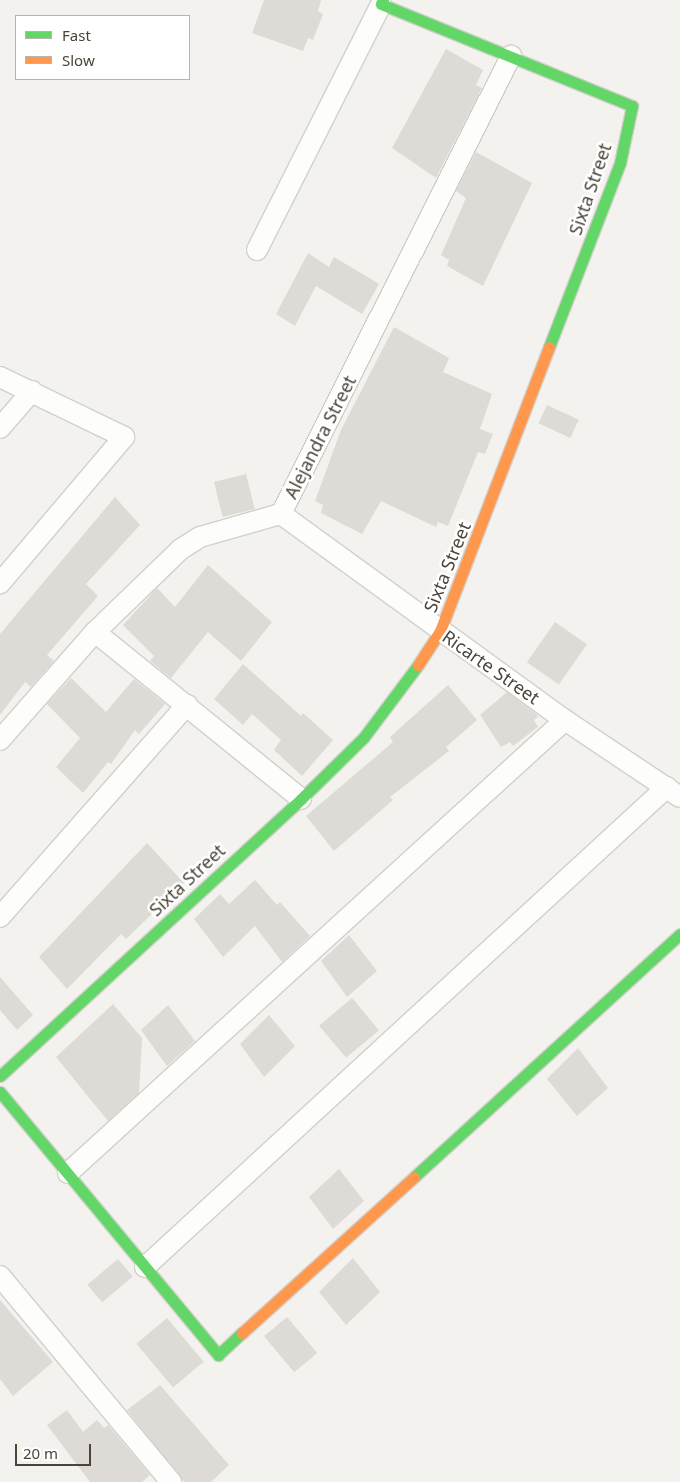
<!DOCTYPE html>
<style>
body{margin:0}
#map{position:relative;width:680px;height:1482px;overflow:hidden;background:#f4f2ee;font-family:"Noto Sans",sans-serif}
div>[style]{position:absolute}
.building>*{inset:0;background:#dedbd6;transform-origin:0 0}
.roads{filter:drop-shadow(1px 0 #d2d0cb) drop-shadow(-1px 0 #d2d0cb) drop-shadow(0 1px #d2d0cb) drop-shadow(0 -1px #d2d0cb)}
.street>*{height:20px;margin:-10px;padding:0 10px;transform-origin:10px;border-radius:10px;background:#fdfdfc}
.fast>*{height:11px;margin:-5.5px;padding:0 5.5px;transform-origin:5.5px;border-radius:5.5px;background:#63d668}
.slow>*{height:11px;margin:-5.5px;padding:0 5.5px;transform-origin:5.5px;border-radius:5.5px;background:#ff974d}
span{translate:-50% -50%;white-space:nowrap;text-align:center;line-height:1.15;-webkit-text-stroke:5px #fff;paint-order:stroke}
.street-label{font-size:18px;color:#4b4439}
.legend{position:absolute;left:15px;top:15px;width:175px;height:65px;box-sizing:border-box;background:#fff;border:1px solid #b7b4b0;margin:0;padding:6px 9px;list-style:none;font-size:15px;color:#4b4439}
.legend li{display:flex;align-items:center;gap:10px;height:25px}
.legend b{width:25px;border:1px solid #b7b4b0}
.scale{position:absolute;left:15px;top:1444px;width:76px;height:22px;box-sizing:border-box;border:2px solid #4b4439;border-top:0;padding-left:6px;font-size:15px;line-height:18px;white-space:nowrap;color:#4b4439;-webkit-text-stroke:4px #fff;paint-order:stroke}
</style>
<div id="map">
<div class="building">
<div style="clip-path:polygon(264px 0,321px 0,318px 11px,323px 14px,313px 40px,308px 38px,303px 51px,252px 33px)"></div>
<div style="clip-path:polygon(446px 49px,483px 70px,476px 85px,482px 88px,436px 178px,392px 148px)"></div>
<div style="clip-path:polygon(476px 152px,532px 183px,483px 286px,447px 266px,449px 260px,441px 255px,466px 198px,456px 191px)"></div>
<div style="clip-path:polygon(308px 253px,329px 267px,334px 257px,379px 284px,362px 314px,316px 286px,295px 326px,276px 314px)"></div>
<div style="clip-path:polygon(394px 327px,449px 358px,443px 372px,492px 394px,480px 429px,493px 434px,485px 454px,478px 452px,448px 526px,438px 522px,436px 527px,381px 501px,362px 534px,321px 513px,323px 505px,315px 501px,341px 430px)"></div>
<div style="left:547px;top:405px;width:35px;height:20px;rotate:25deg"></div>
<div style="left:246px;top:474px;width:36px;height:33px;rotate:76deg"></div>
<div style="clip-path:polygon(115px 497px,140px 525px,86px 584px,98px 596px,47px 655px,54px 661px,31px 687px,25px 682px,0 715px,0 634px)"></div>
<div style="clip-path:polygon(208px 565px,272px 622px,241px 661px,208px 632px,171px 678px,150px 661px,154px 656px,123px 625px,157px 588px,175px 607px)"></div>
<div style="left:555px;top:622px;width:39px;height:49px;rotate:35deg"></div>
<div style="clip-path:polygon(243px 664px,301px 716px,303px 713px,333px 740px,302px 776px,274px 750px,281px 740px,252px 714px,243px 725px,214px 699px)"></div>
<div style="clip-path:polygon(71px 678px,106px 712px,134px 679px,165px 704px,139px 734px,135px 730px,111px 764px,108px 762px,83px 793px,56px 767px,80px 738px,47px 704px)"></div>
<div style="clip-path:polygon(448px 685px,477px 720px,446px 747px,449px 751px,390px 797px,393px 800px,334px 851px,306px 816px,393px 742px,390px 737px)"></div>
<div style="clip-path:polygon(507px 692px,536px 714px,538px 717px,534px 720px,538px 727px,513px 746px,510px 742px,501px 747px,480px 715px)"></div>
<div style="clip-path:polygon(147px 843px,184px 883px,126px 939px,121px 934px,67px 989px,39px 957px)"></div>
<div style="clip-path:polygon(255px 880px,277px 905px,280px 902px,310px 936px,282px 962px,255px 926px,223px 957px,194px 919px,220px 894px,229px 904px)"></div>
<div style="clip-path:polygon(349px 935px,377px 971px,347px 997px,321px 961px)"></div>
<div style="clip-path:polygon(0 977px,33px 1015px,17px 1030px,0 1010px)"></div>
<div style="left:352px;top:998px;width:42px;height:43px;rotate:50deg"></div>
<div style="clip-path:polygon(113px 1004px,142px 1038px,139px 1093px,108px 1121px,56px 1057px)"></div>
<div style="clip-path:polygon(168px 1005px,195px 1041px,167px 1066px,141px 1030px)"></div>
<div style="clip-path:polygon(269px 1015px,295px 1046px,264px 1077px,240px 1044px)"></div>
<div style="clip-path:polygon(578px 1048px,608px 1088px,577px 1116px,547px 1079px)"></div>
<div style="clip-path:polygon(339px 1169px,364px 1201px,333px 1229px,309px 1197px)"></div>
<div style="clip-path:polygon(353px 1258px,380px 1292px,346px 1325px,319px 1292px)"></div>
<div style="left:118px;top:1259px;width:23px;height:40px;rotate:50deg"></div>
<div style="clip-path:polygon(0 1300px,53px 1362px,13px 1396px,0 1379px)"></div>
<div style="left:287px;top:1317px;width:47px;height:30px;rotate:50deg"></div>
<div style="left:167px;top:1318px;width:57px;height:40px;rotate:50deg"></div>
<div style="clip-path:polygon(160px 1385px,229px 1465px,211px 1482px,184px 1482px,127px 1410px)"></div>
<div style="clip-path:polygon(67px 1410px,83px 1432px,97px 1420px,104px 1428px,108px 1425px,150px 1475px,142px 1482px,90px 1482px,47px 1425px)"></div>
</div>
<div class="roads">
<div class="street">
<div style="left:257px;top:250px;width:275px;rotate:-63.2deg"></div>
<div style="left:0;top:377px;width:138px;rotate:25.8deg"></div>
<div style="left:124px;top:437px;width:192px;rotate:130.3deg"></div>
<div style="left:0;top:428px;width:49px;rotate:-49.1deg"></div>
<div style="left:281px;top:514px;width:351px;rotate:36deg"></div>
<div style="left:565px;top:720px;width:138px;rotate:33.8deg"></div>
<div style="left:95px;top:632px;width:265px;rotate:39deg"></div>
<div style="left:0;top:740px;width:144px;rotate:-48.7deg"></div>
<div style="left:95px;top:632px;width:120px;rotate:-44deg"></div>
<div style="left:181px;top:549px;width:22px;rotate:-32deg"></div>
<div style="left:200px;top:537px;width:84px;rotate:-15.9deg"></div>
<div style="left:281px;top:514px;width:513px;rotate:-63.33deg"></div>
<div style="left:0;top:917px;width:283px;rotate:-48.6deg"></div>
<div style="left:68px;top:1173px;width:672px;rotate:-42.35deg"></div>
<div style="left:145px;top:1267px;width:709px;rotate:-42.6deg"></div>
<div style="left:0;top:1276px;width:268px;rotate:50.3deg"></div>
</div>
<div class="fast">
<div style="left:383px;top:0;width:4px;rotate:117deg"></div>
<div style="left:381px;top:4px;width:271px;rotate:22.1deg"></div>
<div style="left:632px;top:106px;width:58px;rotate:101.9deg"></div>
<div style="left:620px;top:163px;width:197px;rotate:111.1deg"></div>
<div style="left:0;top:1076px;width:409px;rotate:-42.6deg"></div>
<div style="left:301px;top:799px;width:88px;rotate:-44.5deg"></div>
<div style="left:364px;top:737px;width:90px;rotate:-53.1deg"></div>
<div style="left:0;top:1092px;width:342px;rotate:50.3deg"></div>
<div style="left:218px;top:1355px;width:33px;rotate:-43deg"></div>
<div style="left:414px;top:1177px;width:360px;rotate:-42.4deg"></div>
</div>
<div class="slow">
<div style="left:418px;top:665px;width:40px;rotate:-57.1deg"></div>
<div style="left:440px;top:631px;width:304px;rotate:-69deg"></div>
<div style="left:242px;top:1333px;width:232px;rotate:-42.2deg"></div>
</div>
</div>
<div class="street-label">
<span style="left:590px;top:189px;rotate:-71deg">Sixta Street</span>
<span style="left:320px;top:437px;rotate:-63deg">Alejandra Street</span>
<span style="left:447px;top:567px;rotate:-68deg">Sixta Street</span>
<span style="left:491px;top:667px;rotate:35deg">Ricarte Street</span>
<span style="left:187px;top:880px;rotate:-43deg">Sixta Street</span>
</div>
<ul class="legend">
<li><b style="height:6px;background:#63d668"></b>Fast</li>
<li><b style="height:6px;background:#ff974d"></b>Slow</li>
</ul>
<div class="scale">20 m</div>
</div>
